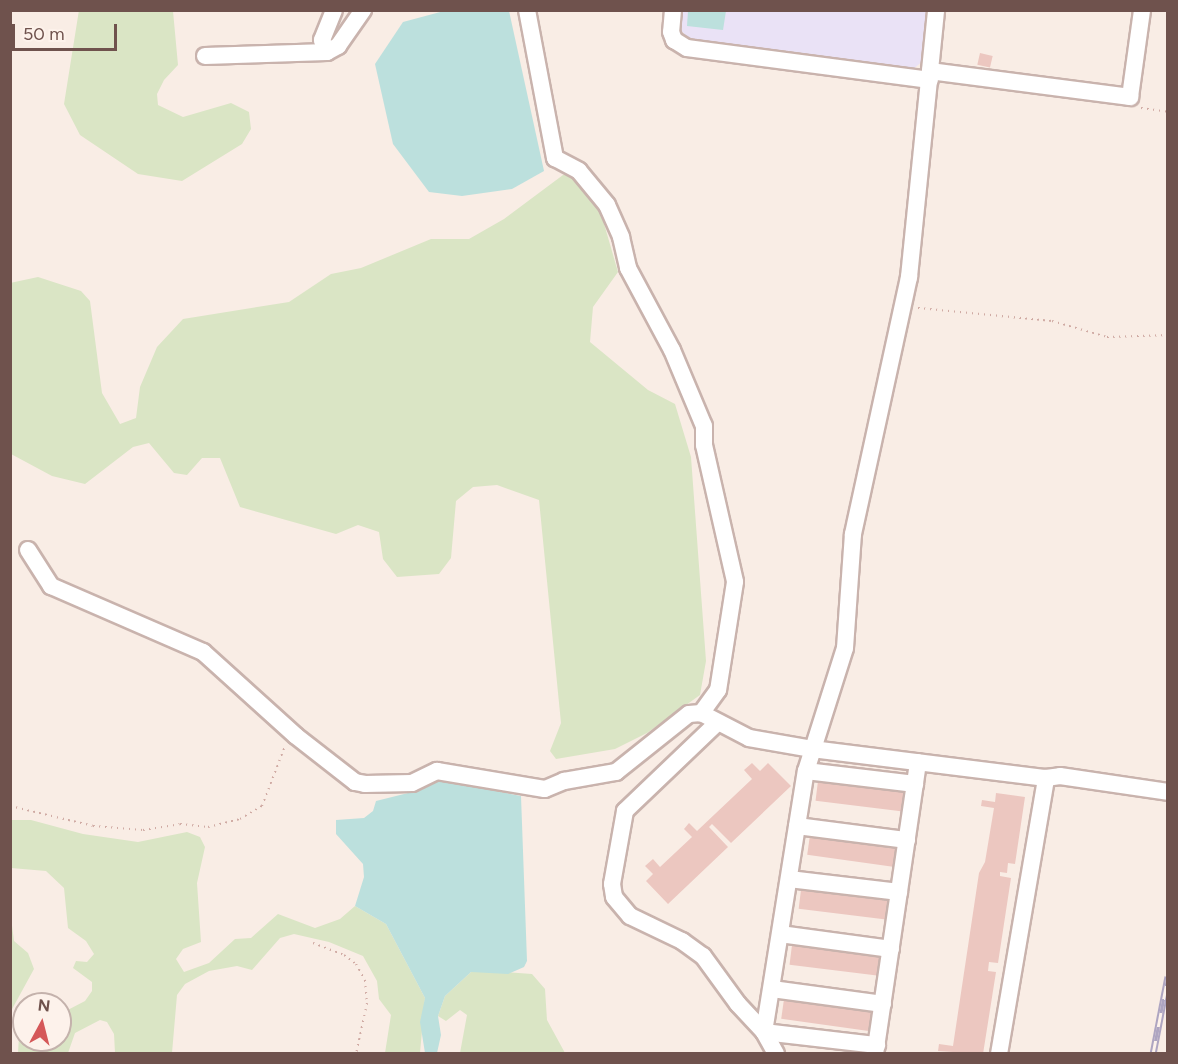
<!DOCTYPE html>
<style>
body{margin:0}
#map{position:relative;width:1178px;height:1064px;overflow:hidden;background:#f9ede5;font-family:Figtree,sans-serif}
div>[style]{position:absolute}
.education>*{inset:0;background:#eae2f6}
.green>*{inset:0;background:#dae5c5}
.water>*{inset:0;background:#bce0dd}
.building>*{inset:0;background:#ecc7c0;transform-origin:0 0}
.path>*{height:2px;margin-top:-1px;transform-origin:0;background:repeating-linear-gradient(90deg,#d0aba4 0 1.5px,transparent 0 6px)}
.roads{filter:drop-shadow(2px 0 #c9b3ad) drop-shadow(-2px 0 #c9b3ad) drop-shadow(0 2px #c9b3ad) drop-shadow(0 -2px #c9b3ad)}
.street>*{height:16px;margin:-8px;padding:0 8px;transform-origin:8px;border-radius:8px;background:#fff}
.rail>*{height:7px;margin-top:-3.5px;transform-origin:0;background:repeating-linear-gradient(90deg,#fdf2eb 0 14px,#aea5c1 0 28px);box-sizing:border-box;border-block:2px solid #aea5c1}
span{translate:-50% -50%;white-space:nowrap;text-align:center;line-height:1.15;-webkit-text-stroke:4.5px #fdf2eb;paint-order:stroke}
.frame{position:absolute;inset:0;border:12px solid #6f524d;pointer-events:none}
.north{position:absolute;left:12px;top:992px;width:60px;height:60px;box-sizing:border-box;background:#fdf2eb;border:2px solid #c4b2ac;border-radius:50%;rotate:7deg;font-size:16px;font-weight:700;line-height:24px;text-align:center;color:#6f524d}
.north::after{content:'';display:block;margin:auto;width:21px;height:27px;background:#d55859;clip-path:polygon(50% 0,100% 100%,50% 72%,0 100%)}
.scale{position:absolute;left:12px;top:24px;width:105px;height:27px;box-sizing:border-box;border:3px solid #6f524d;border-top:0;padding-left:8px;font-size:18px;line-height:21px;white-space:nowrap;color:#6f524d;-webkit-text-stroke:4px #fdf2eb;paint-order:stroke}
</style>
<div id="map">
<div class="education">
<div style="clip-path:polygon(676px 11px,929px 11px,923px 61px,912px 70px,779px 58px,689px 39px,674px 23px)"></div>
</div>
<div class="green">
<div style="clip-path:polygon(79px 10px,173px 11px,178px 65px,164px 80px,157px 94px,158px 105px,183px 117px,231px 103px,249px 112px,251px 129px,242px 144px,182px 181px,138px 174px,80px 135px,64px 104px)"></div>
<div style="clip-path:polygon(563px 175px,577px 175px,594px 189px,618px 272px,593px 307px,590px 342px,648px 390px,675px 404px,691px 457px,706px 661px,700px 695px,647px 733px,615px 749px,556px 759px,550px 751px,561px 723px,539px 500px,497px 485px,473px 487px,456px 501px,451px 558px,439px 574px,397px 577px,383px 559px,379px 532px,358px 525px,336px 534px,240px 507px,220px 458px,202px 458px,187px 475px,174px 473px,149px 443px,133px 447px,85px 484px,52px 476px,11px 454px,10px 283px,38px 277px,81px 291px,90px 301px,102px 393px,120px 424px,136px 418px,140px 387px,157px 347px,183px 319px,289px 302px,331px 274px,361px 268px,431px 239px,469px 239px,504px 219px)"></div>
<div style="clip-path:polygon(10px 820px,31px 820px,83px 834px,138px 842px,187px 832px,200px 837px,205px 847px,197px 883px,201px 942px,183px 949px,176px 959px,184px 972px,209px 963px,235px 939px,251px 938px,278px 914px,315px 928px,340px 919px,355px 906px,386px 924px,425px 998px,420px 1053px,385px 1053px,391px 1015px,379px 999px,377px 981px,363px 956px,329px 942px,294px 934px,280px 938px,252px 970px,237px 966px,209px 971px,185px 984px,177px 995px,172px 1053px,115px 1053px,114px 1034px,107px 1022px,100px 1020px,75px 1033px,68px 1053px,18px 1053px,19px 1036px,24px 1032px,24px 1040px,60px 1040px,60px 1014px,85px 1001px,92px 991px,92px 982px,73px 968px,76px 961px,87px 962px,94px 954px,86px 941px,68px 928px,64px 888px,46px 871px,11px 868px)"></div>
<div style="clip-path:polygon(11px 918px,14px 941px,28px 953px,34px 969px,11px 1011px)"></div>
<div style="clip-path:polygon(488px 971px,532px 974px,545px 989px,547px 1020px,565px 1053px,460px 1053px,467px 1015px,460px 1010px,446px 1021px,438px 1016px,445px 996px,471px 972px)"></div>
</div>
<div class="water">
<div style="clip-path:polygon(444px 11px,509px 11px,544px 171px,512px 189px,462px 196px,429px 192px,393px 144px,375px 64px,403px 22px)"></div>
<div style="clip-path:polygon(688px 11px,726px 11px,723px 30px,687px 26px)"></div>
<div style="clip-path:polygon(439px 780px,521px 796px,527px 961px,524px 967px,508px 974px,471px 972px,445px 996px,438px 1016px,441px 1035px,437px 1053px,425px 1053px,420px 1022px,425px 998px,386px 924px,355px 906px,364px 877px,363px 864px,336px 834px,336px 820px,364px 818px,373px 811px,376px 801px,420px 790px)"></div>
</div>
<div class="building">
<div style="left:980px;top:53px;width:13px;height:12px;rotate:13deg"></div>
<div style="clip-path:polygon(752px 763px,760px 771px,768px 763px,791px 786px,731px 843px,712px 824px,709px 827px,728px 847px,668px 904px,646px 881px,653px 874px,645px 866px,653px 859px,660px 867px,692px 837px,684px 829px,689px 823px,697px 831px,752px 779px,744px 770px)"></div>
<div style="left:818px;top:781px;width:90px;height:20px;rotate:7deg"></div>
<div style="clip-path:polygon(996px 793px,1025px 797px,1015px 864px,1008px 863px,1007px 873px,1000px 872px,1000px 876px,1011px 878px,998px 963px,989px 962px,988px 971px,996px 972px,983px 1054px,938px 1051px,939px 1044px,953px 1046px,979px 873px,985px 862px,994px 808px,981px 806px,982px 800px,995px 802px)"></div>
<div style="left:810px;top:835px;width:90px;height:20px;rotate:8deg"></div>
<div style="left:801px;top:890px;width:90px;height:19px;rotate:7deg"></div>
<div style="left:792px;top:945px;width:90px;height:20px;rotate:7deg"></div>
<div style="left:784px;top:999px;width:90px;height:20px;rotate:8deg"></div>
</div>
<div class="path">
<div style="left:1141px;top:108px;width:27px;rotate:8deg"></div>
<div style="left:918px;top:308px;width:135px;rotate:5.5deg"></div>
<div style="left:1052px;top:321px;width:57px;rotate:16.2deg"></div>
<div style="left:1107px;top:337px;width:61px;rotate:-1.9deg"></div>
<div style="left:10px;top:806px;width:85px;rotate:13.5deg"></div>
<div style="left:93px;top:826px;width:50px;rotate:4.6deg"></div>
<div style="left:143px;top:830px;width:37px;rotate:-9deg"></div>
<div style="left:180px;top:824px;width:28px;rotate:6deg"></div>
<div style="left:208px;top:827px;width:33px;rotate:-14deg"></div>
<div style="left:240px;top:819px;width:26px;rotate:-31deg"></div>
<div style="left:262px;top:806px;width:64px;rotate:-69deg"></div>
<div style="left:313px;top:943px;width:33px;rotate:21deg"></div>
<div style="left:344px;top:955px;width:15px;rotate:37deg"></div>
<div style="left:356px;top:964px;width:18px;rotate:61deg"></div>
<div style="left:365px;top:980px;width:23px;rotate:85deg"></div>
<div style="left:367px;top:1003px;width:52px;rotate:102.2deg"></div>
</div>
<div class="roads">
<div class="street">
<div style="left:527px;top:10px;width:151px;rotate:79.3deg"></div>
<div style="left:555px;top:158px;width:27px;rotate:28deg"></div>
<div style="left:579px;top:171px;width:44px;rotate:50.5deg"></div>
<div style="left:607px;top:205px;width:35px;rotate:66deg"></div>
<div style="left:621px;top:237px;width:32px;rotate:77deg"></div>
<div style="left:628px;top:268px;width:93px;rotate:61.8deg"></div>
<div style="left:672px;top:350px;width:82px;rotate:67.2deg"></div>
<div style="left:704px;top:426px;width:19px;rotate:90deg"></div>
<div style="left:704px;top:445px;width:140px;rotate:77.2deg"></div>
<div style="left:735px;top:582px;width:109px;rotate:98.9deg"></div>
<div style="left:718px;top:690px;width:29px;rotate:126deg"></div>
<div style="left:673px;top:10px;width:22px;rotate:95deg"></div>
<div style="left:671px;top:32px;width:9px;rotate:69deg"></div>
<div style="left:674px;top:40px;width:15px;rotate:32deg"></div>
<div style="left:687px;top:48px;width:245px;rotate:7.5deg"></div>
<div style="left:327px;top:52px;width:13px;rotate:-113deg"></div>
<div style="left:322px;top:40px;width:32px;rotate:-68deg"></div>
<div style="left:205px;top:56px;width:122px;rotate:-1.9deg"></div>
<div style="left:327px;top:52px;width:13px;rotate:-29deg"></div>
<div style="left:338px;top:46px;width:44px;rotate:-55.2deg"></div>
<div style="left:930px;top:71px;width:202px;rotate:7.4deg"></div>
<div style="left:1130px;top:97px;width:88px;rotate:-82.1deg"></div>
<div style="left:28px;top:550px;width:43px;rotate:57.4deg"></div>
<div style="left:51px;top:586px;width:166px;rotate:23.5deg"></div>
<div style="left:203px;top:652px;width:125px;rotate:42.1deg"></div>
<div style="left:296px;top:736px;width:75px;rotate:37.9deg"></div>
<div style="left:355px;top:782px;width:10px;rotate:11deg"></div>
<div style="left:365px;top:784px;width:47px;rotate:-1.2deg"></div>
<div style="left:412px;top:783px;width:28px;rotate:-26deg"></div>
<div style="left:437px;top:771px;width:109px;rotate:9.5deg"></div>
<div style="left:545px;top:789px;width:21px;rotate:-23deg"></div>
<div style="left:564px;top:781px;width:53px;rotate:-9.8deg"></div>
<div style="left:616px;top:772px;width:93px;rotate:-38.5deg"></div>
<div style="left:689px;top:714px;width:12px;rotate:-5deg"></div>
<div style="left:701px;top:713px;width:54px;rotate:27.5deg"></div>
<div style="left:749px;top:738px;width:64px;rotate:9.9deg"></div>
<div style="left:812px;top:749px;width:236px;rotate:7.1deg"></div>
<div style="left:1046px;top:778px;width:14px;rotate:-8deg"></div>
<div style="left:1060px;top:776px;width:109px;rotate:8.4deg"></div>
<div style="left:716px;top:724px;width:126px;rotate:136.3deg"></div>
<div style="left:625px;top:811px;width:74px;rotate:100.1deg"></div>
<div style="left:612px;top:884px;width:13px;rotate:81deg"></div>
<div style="left:614px;top:897px;width:25px;rotate:50deg"></div>
<div style="left:630px;top:916px;width:58px;rotate:25.7deg"></div>
<div style="left:682px;top:941px;width:26px;rotate:36deg"></div>
<div style="left:703px;top:956px;width:59px;rotate:53.9deg"></div>
<div style="left:738px;top:1004px;width:38px;rotate:47deg"></div>
<div style="left:764px;top:1032px;width:25px;rotate:61deg"></div>
<div style="left:806px;top:771px;width:110px;rotate:6.8deg"></div>
<div style="left:797px;top:826px;width:111px;rotate:7.3deg"></div>
<div style="left:789px;top:879px;width:111px;rotate:6.7deg"></div>
<div style="left:780px;top:934px;width:112px;rotate:7.7deg"></div>
<div style="left:772px;top:989px;width:112px;rotate:7.7deg"></div>
<div style="left:764px;top:1032px;width:264px;rotate:-80.9deg"></div>
<div style="left:806px;top:771px;width:129px;rotate:-72.4deg"></div>
<div style="left:845px;top:648px;width:114px;rotate:-86deg"></div>
<div style="left:853px;top:534px;width:263px;rotate:-77.7deg"></div>
<div style="left:909px;top:277px;width:268px;rotate:-84.2deg"></div>
<div style="left:764px;top:1032px;width:114px;rotate:6.6deg"></div>
<div style="left:875px;top:1054px;width:295px;rotate:-81.6deg"></div>
<div style="left:999px;top:1054px;width:280px;rotate:-80.3deg"></div>
</div>
</div>
<div class="rail">
<div style="left:1153px;top:1054px;width:79px;rotate:-79.1deg"></div>
</div>
<div class="frame"></div>
<div class="north">N</div>
<div class="scale">50 m</div>
</div>
